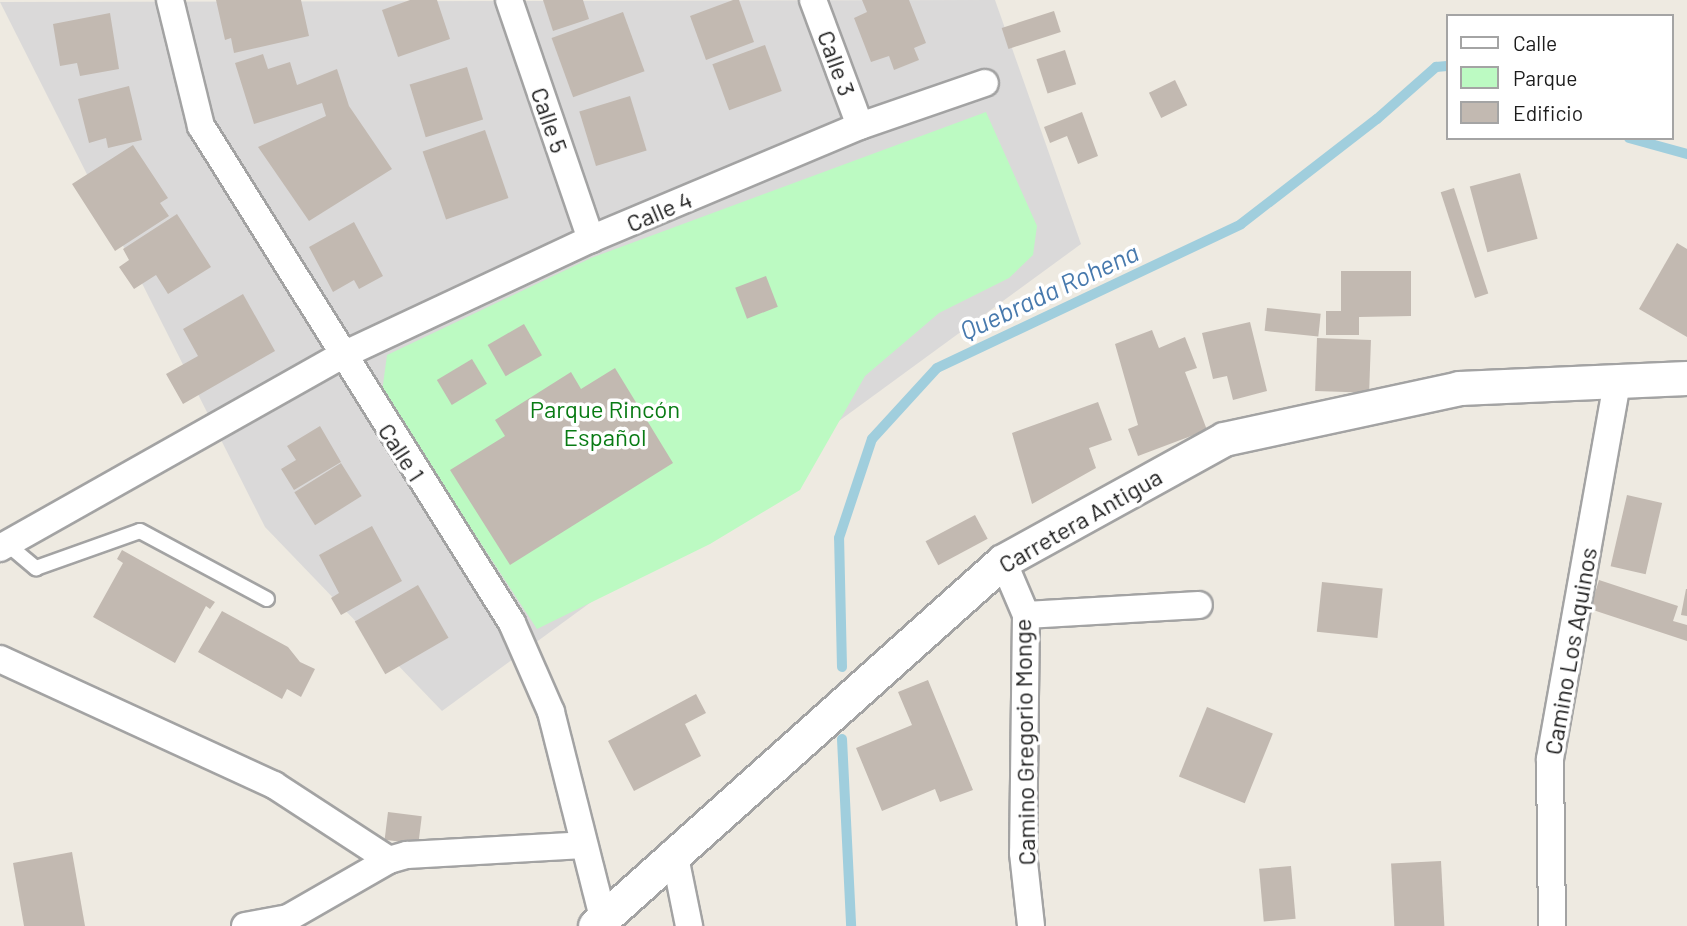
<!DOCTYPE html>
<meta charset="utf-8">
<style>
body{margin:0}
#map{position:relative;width:1687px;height:926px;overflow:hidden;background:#eeeae1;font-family:Barlow,sans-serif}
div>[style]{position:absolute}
.residential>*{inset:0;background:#dad9d9}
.park>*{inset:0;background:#bcfac2}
.stream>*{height:10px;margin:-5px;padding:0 5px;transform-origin:5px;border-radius:5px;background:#a0cedd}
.building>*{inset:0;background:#c2b9b1;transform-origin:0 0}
.roads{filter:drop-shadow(2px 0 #a3a3a3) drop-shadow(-2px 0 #a3a3a3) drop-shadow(0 2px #a3a3a3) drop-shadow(0 -2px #a3a3a3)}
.service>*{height:14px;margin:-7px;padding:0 7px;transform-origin:7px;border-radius:7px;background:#fff}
.minor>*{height:26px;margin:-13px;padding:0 13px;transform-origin:13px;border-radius:13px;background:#fff}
.tertiary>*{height:33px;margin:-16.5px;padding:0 16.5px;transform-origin:16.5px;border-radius:16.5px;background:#fff}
span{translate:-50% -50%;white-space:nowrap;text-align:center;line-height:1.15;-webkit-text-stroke:7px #fff;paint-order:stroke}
.street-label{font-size:24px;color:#1c1c1c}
.park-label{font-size:24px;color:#097b14}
.water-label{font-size:26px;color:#4779ad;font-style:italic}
.legend{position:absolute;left:1446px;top:14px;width:228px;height:126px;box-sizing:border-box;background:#fff;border:2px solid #a4a4a4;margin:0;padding:9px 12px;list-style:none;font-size:21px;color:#1c1c1c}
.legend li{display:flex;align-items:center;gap:14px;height:35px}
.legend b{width:35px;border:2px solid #a4a4a4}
</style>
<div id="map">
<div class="residential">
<div style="clip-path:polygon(995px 0,1081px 244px,442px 711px,265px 527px,0 2px)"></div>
</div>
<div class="park">
<div style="clip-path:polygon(986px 112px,1037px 226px,1033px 255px,1009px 278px,939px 313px,865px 376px,800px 490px,710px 544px,537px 629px,382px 392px,387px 355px,591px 258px)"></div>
</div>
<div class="stream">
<div style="left:1629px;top:138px;width:60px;rotate:15.4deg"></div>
<div style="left:842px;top:667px;width:129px;rotate:-91.3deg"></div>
<div style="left:839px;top:538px;width:104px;rotate:-71.6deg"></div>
<div style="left:872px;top:439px;width:96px;rotate:-47.5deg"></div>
<div style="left:937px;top:368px;width:336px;rotate:-25.3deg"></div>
<div style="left:1241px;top:224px;width:172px;rotate:-37.7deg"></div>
<div style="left:1377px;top:119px;width:79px;rotate:-41.4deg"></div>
<div style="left:1436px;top:67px;width:11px;rotate:-5deg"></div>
<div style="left:842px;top:739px;width:187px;rotate:87.2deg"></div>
</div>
<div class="building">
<div style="clip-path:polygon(216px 0,301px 0,309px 36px,234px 53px,231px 38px,225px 40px)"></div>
<div style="clip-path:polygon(410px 0,437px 0,450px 39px,398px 57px,382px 10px)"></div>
<div style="clip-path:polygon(543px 0,583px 0,589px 19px,553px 31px)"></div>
<div style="clip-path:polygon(733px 0,739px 0,754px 42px,706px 60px,690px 16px)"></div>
<div style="clip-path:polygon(862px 0,909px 0,926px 43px,914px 48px,919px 60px,894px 70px,889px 56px,871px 62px,854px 18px,867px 12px)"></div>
<div style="left:1054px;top:11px;width:22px;height:55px;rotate:72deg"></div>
<div style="left:623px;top:12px;width:63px;height:76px;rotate:70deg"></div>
<div style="clip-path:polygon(110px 13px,119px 69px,80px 76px,77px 63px,60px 66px,53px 24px)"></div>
<div style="left:765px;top:45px;width:49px;height:56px;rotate:70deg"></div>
<div style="left:1065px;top:50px;width:36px;height:30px;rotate:72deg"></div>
<div style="clip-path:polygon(263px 54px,268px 69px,290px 62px,297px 85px,337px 69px,349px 106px,392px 169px,309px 221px,258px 147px,326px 116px,322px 103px,254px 124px,235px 63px)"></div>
<div style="left:467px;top:67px;width:55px;height:60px;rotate:73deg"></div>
<div style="left:1175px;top:80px;width:28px;height:29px;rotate:64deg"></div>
<div style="clip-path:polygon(129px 86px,142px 140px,108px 148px,106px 138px,89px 143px,78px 99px)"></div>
<div style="left:630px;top:96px;width:57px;height:53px;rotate:73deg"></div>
<div style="clip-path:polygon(1082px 112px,1098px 156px,1078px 164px,1067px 136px,1050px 143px,1044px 127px)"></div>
<div style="left:485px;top:130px;width:72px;height:66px;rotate:71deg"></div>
<div style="clip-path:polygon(133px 145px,168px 198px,160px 203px,169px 216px,115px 251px,72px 184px)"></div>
<div style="left:1520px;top:173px;width:68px;height:52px;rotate:75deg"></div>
<div style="left:1454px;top:188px;width:111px;height:14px;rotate:72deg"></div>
<div style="clip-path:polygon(177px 214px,211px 267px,168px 294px,156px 275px,134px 289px,119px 267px,129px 260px,123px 249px)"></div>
<div style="clip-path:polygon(354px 222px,383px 276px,359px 289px,354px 280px,333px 292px,309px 247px)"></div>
<div style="clip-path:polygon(1677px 243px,1687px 249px,1687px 337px,1639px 309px)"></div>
<div style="clip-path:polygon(1341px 271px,1411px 271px,1411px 316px,1359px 317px,1359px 335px,1326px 335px,1326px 311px,1341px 311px)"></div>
<div style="left:766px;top:276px;width:33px;height:33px;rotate:69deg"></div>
<div style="clip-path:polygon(243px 294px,275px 351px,183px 404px,166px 374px,198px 356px,183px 329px)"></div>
<div style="left:1267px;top:308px;width:54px;height:23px;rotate:6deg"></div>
<div style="clip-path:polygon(1250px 322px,1267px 391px,1233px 400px,1227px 376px,1213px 379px,1202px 333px)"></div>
<div style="left:524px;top:324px;width:36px;height:42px;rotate:60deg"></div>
<div style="clip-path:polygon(1152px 330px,1159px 348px,1185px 337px,1197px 368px,1185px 372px,1207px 430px,1138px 456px,1128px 429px,1138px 425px,1115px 344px)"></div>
<div style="left:1317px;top:338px;width:54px;height:53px;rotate:2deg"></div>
<div style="left:472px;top:359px;width:29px;height:41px;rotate:59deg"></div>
<div style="clip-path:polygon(615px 368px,673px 463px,510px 565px,450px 470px,505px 436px,495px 420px,571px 372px,581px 389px)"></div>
<div style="clip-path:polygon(1098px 402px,1112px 440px,1089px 448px,1096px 468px,1032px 504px,1012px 433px)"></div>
<div style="clip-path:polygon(320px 426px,341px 462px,294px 490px,281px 469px,296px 460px,287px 446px)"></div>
<div style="left:341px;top:463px;width:39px;height:55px;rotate:58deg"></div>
<div style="left:1627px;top:495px;width:36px;height:73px;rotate:13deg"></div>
<div style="left:975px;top:515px;width:27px;height:56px;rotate:62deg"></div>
<div style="clip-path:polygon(372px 526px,402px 581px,341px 615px,331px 598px,339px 593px,319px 555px)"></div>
<div style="clip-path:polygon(122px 550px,215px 602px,210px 609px,206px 606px,175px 663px,93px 617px,123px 563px,117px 559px)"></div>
<div style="clip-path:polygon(1599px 580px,1678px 606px,1673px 621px,1687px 625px,1687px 641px,1590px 609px)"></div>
<div style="left:1322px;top:582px;width:61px;height:50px;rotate:6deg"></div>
<div style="left:418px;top:585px;width:61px;height:73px;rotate:60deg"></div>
<div style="clip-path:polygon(1686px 589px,1687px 589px,1687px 616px,1681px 615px)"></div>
<div style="clip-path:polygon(222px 611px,288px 647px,300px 662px,315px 669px,301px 697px,287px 689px,282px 699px,198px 652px)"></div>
<div style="clip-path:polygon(928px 680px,973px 790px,940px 802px,935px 789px,882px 811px,856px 748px,912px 725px,898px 692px)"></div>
<div style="clip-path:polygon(696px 694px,706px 713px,685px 724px,701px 756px,634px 791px,608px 741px)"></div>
<div style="left:1207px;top:707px;width:71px;height:75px;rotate:22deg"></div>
<div style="left:388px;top:812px;width:34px;height:28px;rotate:7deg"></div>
<div style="clip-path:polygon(72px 852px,85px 926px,24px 926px,13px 863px)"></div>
<div style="left:1441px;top:861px;width:65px;height:50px;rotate:87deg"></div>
<div style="left:1291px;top:866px;width:53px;height:32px;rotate:85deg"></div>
</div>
<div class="roads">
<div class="service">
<div style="left:7px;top:544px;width:38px;rotate:40deg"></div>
<div style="left:36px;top:568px;width:110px;rotate:-19.6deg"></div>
<div style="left:140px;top:531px;width:144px;rotate:28.2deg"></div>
</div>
<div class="minor">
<div style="left:170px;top:0;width:130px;rotate:76.2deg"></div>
<div style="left:201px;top:126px;width:586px;rotate:57.96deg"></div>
<div style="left:512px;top:623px;width:97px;rotate:66.3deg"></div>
<div style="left:551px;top:712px;width:212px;rotate:75.8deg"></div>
<div style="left:509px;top:0;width:253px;rotate:71.1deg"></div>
<div style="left:813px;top:0;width:134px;rotate:69.5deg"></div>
<div style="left:0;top:548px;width:391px;rotate:-29.4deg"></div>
<div style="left:341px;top:356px;width:276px;rotate:-25.1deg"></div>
<div style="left:591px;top:239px;width:292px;rotate:-22.8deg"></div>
<div style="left:860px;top:126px;width:132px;rotate:-19deg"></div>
<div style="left:1003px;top:561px;width:59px;rotate:66.9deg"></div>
<div style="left:1026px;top:615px;width:238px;rotate:90.7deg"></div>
<div style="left:1023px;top:853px;width:73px;rotate:83.7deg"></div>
<div style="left:1026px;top:615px;width:173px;rotate:-3.3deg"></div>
<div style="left:0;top:659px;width:302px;rotate:24.7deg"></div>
<div style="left:274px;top:785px;width:137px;rotate:33.1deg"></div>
<div style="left:674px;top:852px;width:76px;rotate:78.5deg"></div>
<div style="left:245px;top:926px;width:44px;rotate:-10.5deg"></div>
<div style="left:288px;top:918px;width:116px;rotate:-29.9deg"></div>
<div style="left:389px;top:860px;width:19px;rotate:-16deg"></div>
<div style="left:407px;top:855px;width:177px;rotate:-3.2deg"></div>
<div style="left:1552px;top:926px;width:167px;rotate:-90.7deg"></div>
<div style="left:1550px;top:759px;width:386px;rotate:-79.9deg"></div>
</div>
<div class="tertiary">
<div style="left:595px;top:926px;width:547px;rotate:-41.82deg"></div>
<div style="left:1003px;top:561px;width:252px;rotate:-28.9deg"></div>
<div style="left:1224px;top:439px;width:240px;rotate:-12.2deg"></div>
<div style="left:1459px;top:388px;width:228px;rotate:-2.5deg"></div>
</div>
</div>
<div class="street-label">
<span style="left:837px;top:63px;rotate:70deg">Calle 3</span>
<span style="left:550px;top:120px;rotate:71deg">Calle 5</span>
<span style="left:659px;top:211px;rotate:-23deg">Calle 4</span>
<span style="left:402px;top:452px;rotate:57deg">Calle 1</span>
<span style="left:1080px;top:520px;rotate:-30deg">Carretera Antigua</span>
<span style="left:1570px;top:651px;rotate:-80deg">Camino Los Aquinos</span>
<span style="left:1024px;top:742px;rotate:-91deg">Camino Gregorio Monge</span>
</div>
<div class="park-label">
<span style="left:605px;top:423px">Parque Rincón<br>Español</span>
</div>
<div class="water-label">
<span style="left:1049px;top:291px;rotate:-25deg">Quebrada Rohena</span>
</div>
<ul class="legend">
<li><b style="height:9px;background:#fff"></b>Calle</li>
<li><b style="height:19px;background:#bcfac2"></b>Parque</li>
<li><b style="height:19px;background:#c2b9b1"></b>Edificio</li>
</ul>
</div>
